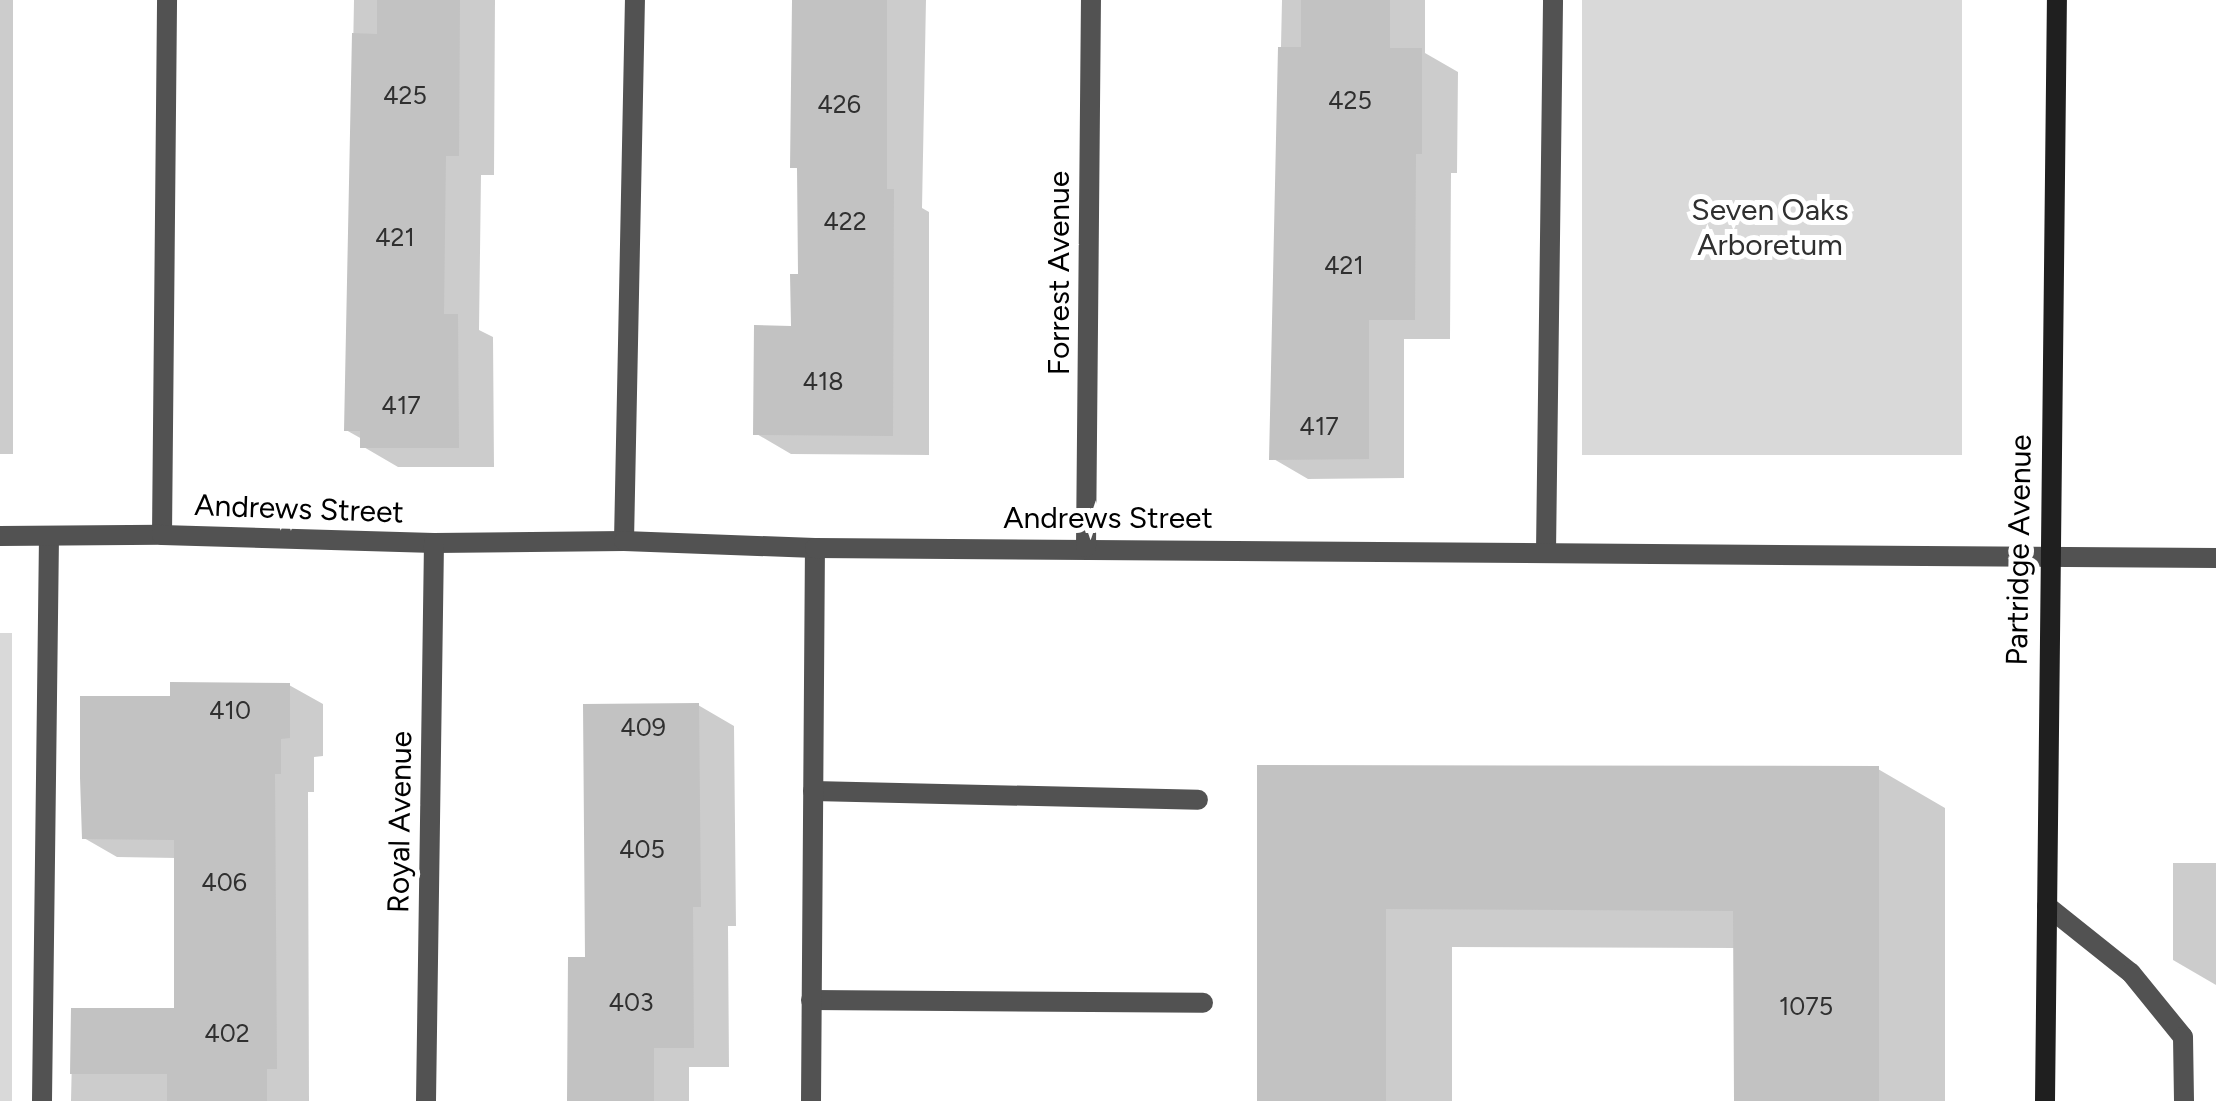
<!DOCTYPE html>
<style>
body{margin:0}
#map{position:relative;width:2216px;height:1101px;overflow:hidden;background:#fff;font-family:Figtree,sans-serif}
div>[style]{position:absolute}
.green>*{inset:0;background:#d9d9d9;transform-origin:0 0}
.shadow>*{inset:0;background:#0003;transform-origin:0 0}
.building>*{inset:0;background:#c2c2c2}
.lane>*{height:20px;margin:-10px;padding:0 10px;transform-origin:10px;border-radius:10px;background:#525252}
.street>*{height:20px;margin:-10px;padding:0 10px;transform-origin:10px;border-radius:10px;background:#525252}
.secondary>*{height:20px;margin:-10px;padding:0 10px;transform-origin:10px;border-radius:10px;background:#1f1f1f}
span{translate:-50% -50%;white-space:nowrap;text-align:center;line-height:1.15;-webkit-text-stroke:10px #fff;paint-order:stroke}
.number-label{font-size:25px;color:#303030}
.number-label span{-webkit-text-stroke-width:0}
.park-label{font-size:30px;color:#303030}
.street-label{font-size:30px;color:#000}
</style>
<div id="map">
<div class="green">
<div style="left:1582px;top:0;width:380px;height:455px"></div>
<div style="left:0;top:633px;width:12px;height:468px"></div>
</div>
<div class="shadow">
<div style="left:0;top:0;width:13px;height:454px"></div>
<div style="clip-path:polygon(354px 0,495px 0,494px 175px,481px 175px,479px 330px,493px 337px,494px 467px,398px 467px,362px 446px,362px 439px,346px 430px)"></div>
<div style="clip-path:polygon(794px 0,926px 0,922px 208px,929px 212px,929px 455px,791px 454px,755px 433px,794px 328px,800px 277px,800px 170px,793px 166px)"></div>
<div style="clip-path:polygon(1282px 0,1425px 0,1425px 53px,1458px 72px,1457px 173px,1451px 173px,1450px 339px,1404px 339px,1404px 478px,1308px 479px,1272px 458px)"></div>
<div style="clip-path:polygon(289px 685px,323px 704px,323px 756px,314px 757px,314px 792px,308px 792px,309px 1101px,71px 1101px,73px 1010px,176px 1011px,176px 858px,117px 857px,84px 838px,173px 699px)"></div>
<div style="clip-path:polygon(698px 705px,734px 726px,736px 926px,728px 926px,729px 1067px,689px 1067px,689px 1101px,569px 1101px,588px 960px)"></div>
<div style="clip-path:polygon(1259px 768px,1878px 769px,1945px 808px,1945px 1101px,1736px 1101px,1736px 948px,1452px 947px,1452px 1101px,1260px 1101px)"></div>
<div style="clip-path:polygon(2173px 863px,2216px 863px,2216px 985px,2173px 960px)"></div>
</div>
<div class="building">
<div style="clip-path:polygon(377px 0,460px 0,459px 156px,446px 156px,444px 314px,458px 314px,459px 448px,360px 448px,360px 431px,344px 431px,352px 33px,377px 34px)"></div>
<div style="clip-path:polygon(792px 0,887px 0,887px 189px,894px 189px,893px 436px,753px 435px,754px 325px,791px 326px,790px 274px,798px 274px,797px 168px,790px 168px)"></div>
<div style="clip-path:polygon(1301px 0,1390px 0,1390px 48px,1422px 48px,1422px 154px,1416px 154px,1415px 320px,1369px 320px,1369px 459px,1269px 460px,1278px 47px,1301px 47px)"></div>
<div style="clip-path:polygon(170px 682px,290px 683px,290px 738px,281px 739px,281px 774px,275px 774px,277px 1069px,267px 1069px,267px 1101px,167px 1101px,167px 1074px,70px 1074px,71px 1008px,174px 1008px,174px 840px,82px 839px,80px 778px,80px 696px,170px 696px)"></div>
<div style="clip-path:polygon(699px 703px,701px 907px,693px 907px,694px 1048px,654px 1048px,654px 1101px,567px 1101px,568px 957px,585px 957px,583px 704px)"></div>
<div style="clip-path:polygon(1257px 765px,1879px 766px,1879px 1101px,1734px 1101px,1733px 911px,1386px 909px,1386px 1101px,1257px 1101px)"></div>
</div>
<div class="lane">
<div style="left:624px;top:541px;width:541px;rotate:-88.84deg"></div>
<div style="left:1546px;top:552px;width:552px;rotate:-89.27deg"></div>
<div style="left:813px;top:791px;width:385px;rotate:1.3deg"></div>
<div style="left:2047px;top:906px;width:107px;rotate:38.6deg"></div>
<div style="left:2131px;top:973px;width:82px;rotate:50.9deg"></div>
<div style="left:2183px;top:1037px;width:64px;rotate:89.1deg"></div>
<div style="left:811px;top:1000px;width:392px;rotate:0.4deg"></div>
<div style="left:42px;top:1101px;width:564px;rotate:-89.29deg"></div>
<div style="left:811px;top:1101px;width:553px;rotate:-89.59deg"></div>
</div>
<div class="street">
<div style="left:162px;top:535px;width:535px;rotate:-89.46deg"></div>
<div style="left:0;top:536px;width:162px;rotate:-0.4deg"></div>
<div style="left:162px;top:535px;width:272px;rotate:1.7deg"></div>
<div style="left:434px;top:543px;width:190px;rotate:-0.6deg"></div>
<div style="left:624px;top:541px;width:191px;rotate:2.1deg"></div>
<div style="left:815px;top:548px;width:1401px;rotate:0.41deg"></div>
<div style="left:1086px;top:547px;width:547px;rotate:-89.48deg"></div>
<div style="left:426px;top:1101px;width:558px;rotate:-89.18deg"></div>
</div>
<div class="secondary">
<div style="left:2045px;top:1101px;width:1101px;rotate:-89.38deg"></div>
</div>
<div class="number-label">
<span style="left:405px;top:95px">425</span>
<span style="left:1350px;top:100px">425</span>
<span style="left:839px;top:104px">426</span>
<span style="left:845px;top:221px">422</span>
<span style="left:395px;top:237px">421</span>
<span style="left:1344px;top:265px">421</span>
<span style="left:823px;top:381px">418</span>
<span style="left:401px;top:405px">417</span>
<span style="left:1319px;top:426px">417</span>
<span style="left:230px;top:710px">410</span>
<span style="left:643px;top:727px">409</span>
<span style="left:642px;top:849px">405</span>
<span style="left:224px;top:882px">406</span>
<span style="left:631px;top:1002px">403</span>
<span style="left:1806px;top:1006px">1075</span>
<span style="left:227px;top:1033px">402</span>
</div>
<div class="park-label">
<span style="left:1770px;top:227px">Seven Oaks<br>Arboretum</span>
</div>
<div class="street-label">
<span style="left:1059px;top:273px;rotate:-90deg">Forrest Avenue</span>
<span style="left:299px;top:509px;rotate:2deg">Andrews Street</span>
<span style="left:1108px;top:518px">Andrews Street</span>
<span style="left:2019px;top:550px;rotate:-89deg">Partridge Avenue</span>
<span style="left:400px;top:822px;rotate:-89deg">Royal Avenue</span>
</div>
</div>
